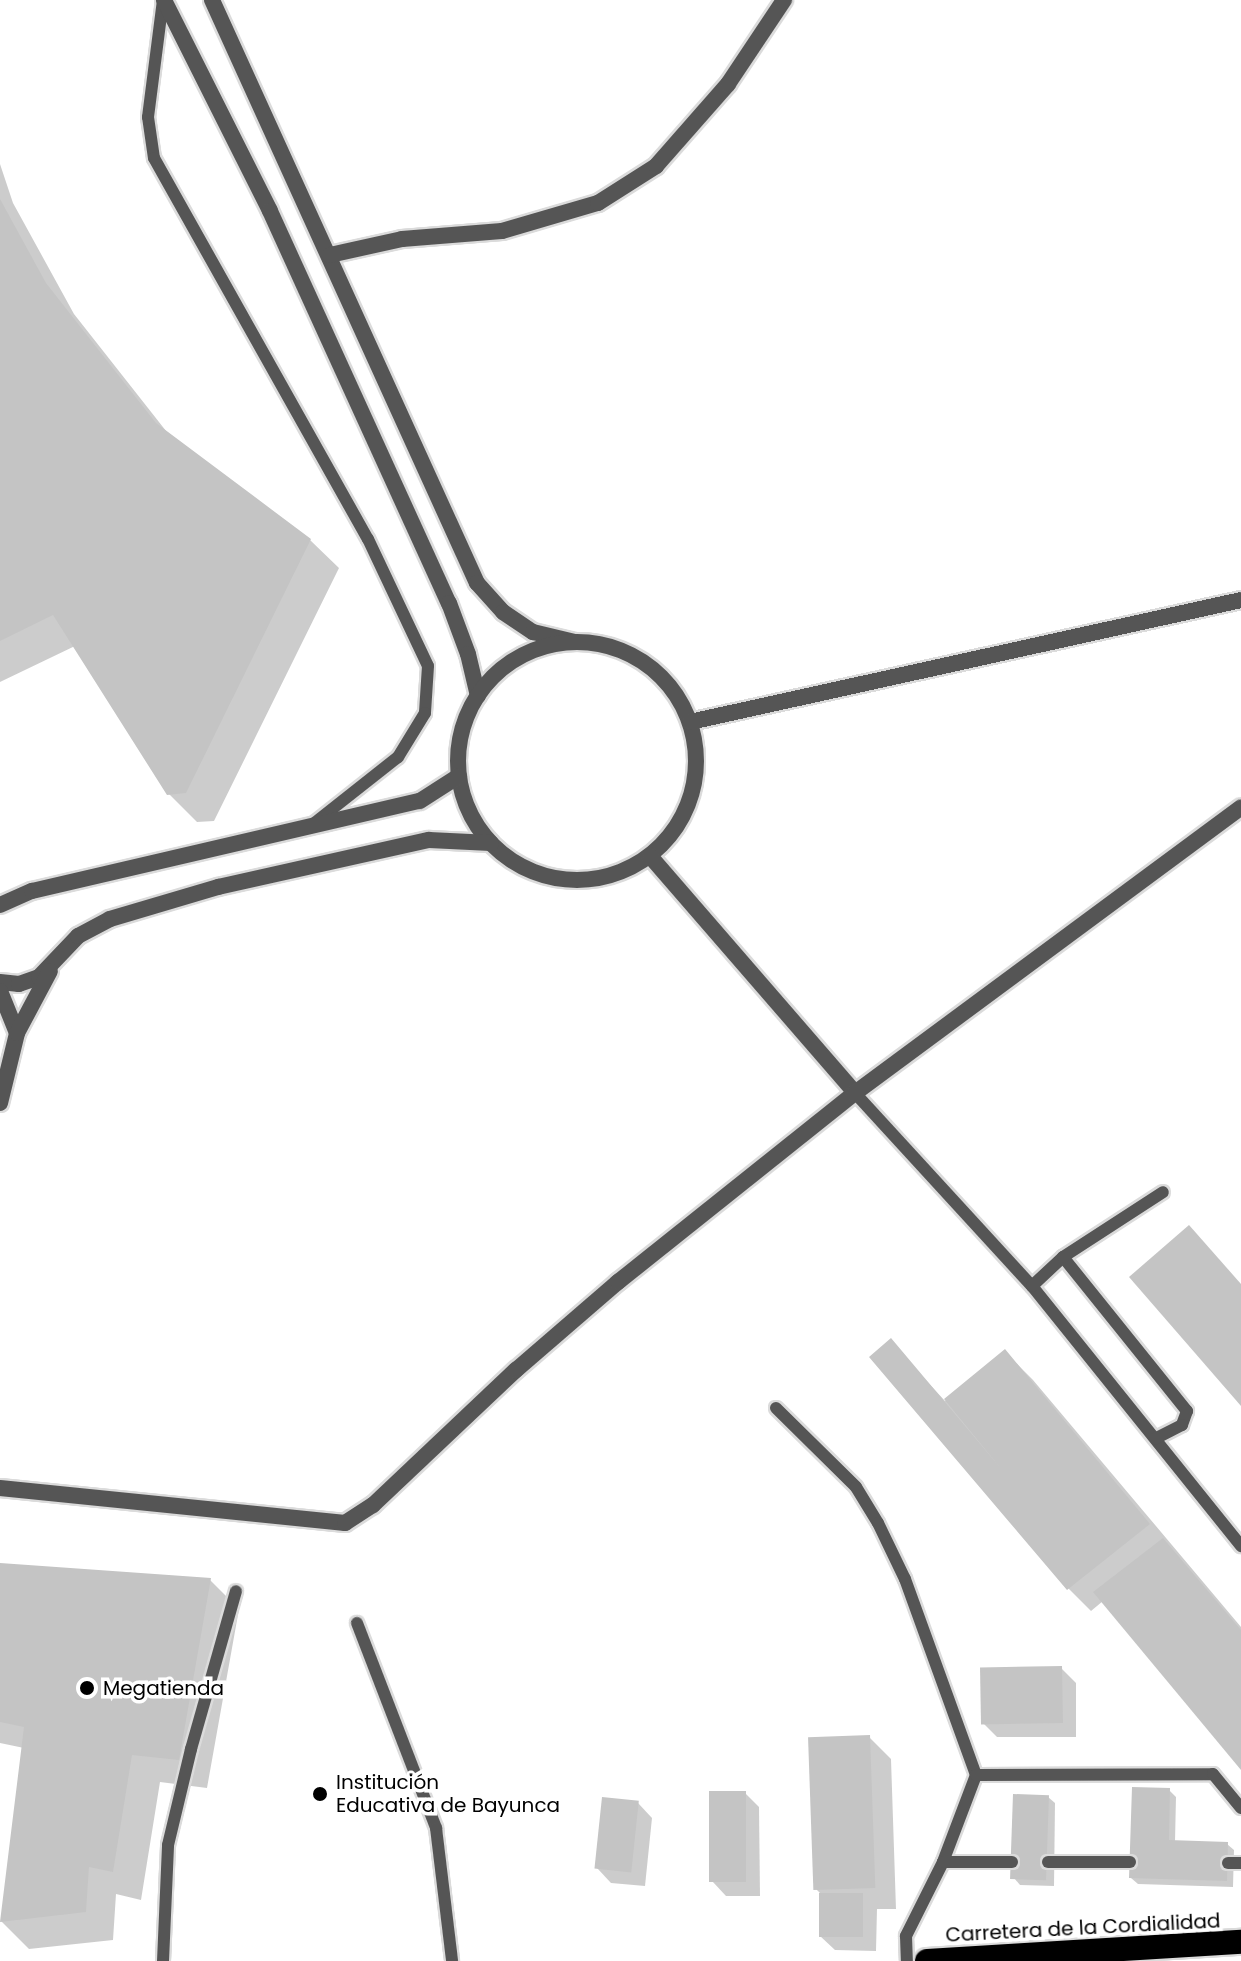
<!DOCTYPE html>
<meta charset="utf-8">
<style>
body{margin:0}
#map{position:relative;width:1241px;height:1961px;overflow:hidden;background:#fff;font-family:Poppins,sans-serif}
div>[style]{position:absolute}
.shadow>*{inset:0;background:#0003}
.building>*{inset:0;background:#c4c4c4;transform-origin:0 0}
.roads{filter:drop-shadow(2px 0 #dbdbdb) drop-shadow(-2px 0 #dbdbdb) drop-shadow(0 2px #dbdbdb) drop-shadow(0 -2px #dbdbdb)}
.lane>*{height:12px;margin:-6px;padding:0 6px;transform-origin:6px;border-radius:6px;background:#555}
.street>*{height:16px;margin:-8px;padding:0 8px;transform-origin:8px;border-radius:8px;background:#555}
.street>.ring{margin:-8px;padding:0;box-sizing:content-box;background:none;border:16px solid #555;border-radius:50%}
.highway>*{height:24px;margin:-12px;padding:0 12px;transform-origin:12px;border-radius:12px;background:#000}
.dots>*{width:22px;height:22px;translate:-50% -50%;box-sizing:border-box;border:4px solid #fff;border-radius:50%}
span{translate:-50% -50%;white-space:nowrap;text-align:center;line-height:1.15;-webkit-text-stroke:7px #fff;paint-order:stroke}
.poi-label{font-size:20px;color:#000}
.left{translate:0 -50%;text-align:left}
.street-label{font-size:20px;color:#000}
</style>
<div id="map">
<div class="shadow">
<div style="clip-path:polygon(0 164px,13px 203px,74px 314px,170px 436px,310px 540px,339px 568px,214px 821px,197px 822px,168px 793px,75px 646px,0 682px)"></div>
<div style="clip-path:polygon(890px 1341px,945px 1401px,1005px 1352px,1033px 1380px,1241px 1627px,1241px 1767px,1103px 1601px,1091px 1611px,1069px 1589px,872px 1357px)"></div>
<div style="clip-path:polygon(0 1565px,210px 1580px,239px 1609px,207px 1788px,160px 1782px,141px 1900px,116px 1894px,113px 1940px,29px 1949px,1px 1921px,24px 1748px,0 1743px)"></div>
<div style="clip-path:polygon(1061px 1668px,1076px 1683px,1076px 1737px,997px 1737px,983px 1723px)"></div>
<div style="clip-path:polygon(869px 1737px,891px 1759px,896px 1909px,877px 1909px,876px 1951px,835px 1950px,820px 1936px,821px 1894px,816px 1889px)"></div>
<div style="clip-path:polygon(1169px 1790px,1176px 1797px,1175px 1842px,1227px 1844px,1234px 1850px,1233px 1887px,1138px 1884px,1131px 1878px)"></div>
<div style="clip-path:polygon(745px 1793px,759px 1807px,760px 1896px,726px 1896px,712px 1881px)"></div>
<div style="clip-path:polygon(1048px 1797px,1055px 1803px,1054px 1886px,1020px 1885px,1014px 1878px)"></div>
<div style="clip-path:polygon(638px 1803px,652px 1818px,645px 1886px,611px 1883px,597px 1868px)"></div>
</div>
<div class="building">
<div style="clip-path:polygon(0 199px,46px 283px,156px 423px,311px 539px,186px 793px,167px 795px,53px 615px,0 641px)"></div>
<div style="clip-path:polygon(1189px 1225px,1241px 1284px,1241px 1406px,1129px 1277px)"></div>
<div style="clip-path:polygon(891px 1338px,1003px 1471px,944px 1399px,1005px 1349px,1150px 1524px,1067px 1590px,869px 1357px)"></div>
<div style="clip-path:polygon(1163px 1538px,1241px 1630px,1241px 1770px,1093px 1592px)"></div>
<div style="clip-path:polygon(0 1563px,211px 1578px,179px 1760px,132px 1755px,113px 1872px,89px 1867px,86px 1912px,0 1922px,24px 1727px,0 1722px)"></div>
<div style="left:1062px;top:1666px;width:57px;height:82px;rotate:89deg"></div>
<div style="left:870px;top:1735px;width:153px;height:62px;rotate:88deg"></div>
<div style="clip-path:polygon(1132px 1787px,1170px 1788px,1169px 1840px,1228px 1842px,1227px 1881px,1129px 1878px)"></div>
<div style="left:709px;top:1791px;width:37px;height:91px"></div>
<div style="left:1013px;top:1794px;width:36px;height:85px;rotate:2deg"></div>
<div style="left:602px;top:1797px;width:37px;height:72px;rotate:6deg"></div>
<div style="left:819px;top:1893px;width:44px;height:44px"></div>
</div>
<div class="roads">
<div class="lane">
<div style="left:163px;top:0;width:118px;rotate:97.3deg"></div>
<div style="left:148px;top:117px;width:41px;rotate:81.7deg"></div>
<div style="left:154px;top:158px;width:437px;rotate:60.7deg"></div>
<div style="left:368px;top:539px;width:140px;rotate:64.7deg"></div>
<div style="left:428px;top:666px;width:47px;rotate:93.7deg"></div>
<div style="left:425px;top:713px;width:52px;rotate:121.5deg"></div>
<div style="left:398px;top:757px;width:110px;rotate:141.7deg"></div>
<div style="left:855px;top:1093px;width:262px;rotate:47.5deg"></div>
<div style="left:1032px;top:1286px;width:334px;rotate:51.2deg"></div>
<div style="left:1063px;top:1257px;width:198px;rotate:51.2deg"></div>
<div style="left:1187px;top:1411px;width:15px;rotate:110deg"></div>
<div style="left:1182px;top:1425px;width:30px;rotate:153deg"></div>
<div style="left:1032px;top:1286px;width:42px;rotate:-43.1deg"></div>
<div style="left:1063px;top:1257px;width:119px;rotate:-33deg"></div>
<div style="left:776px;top:1408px;width:112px;rotate:44.6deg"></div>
<div style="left:856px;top:1487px;width:42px;rotate:58.6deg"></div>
<div style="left:878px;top:1523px;width:62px;rotate:64.3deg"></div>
<div style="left:905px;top:1579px;width:208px;rotate:70.1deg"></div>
<div style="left:976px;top:1775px;width:93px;rotate:110.8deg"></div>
<div style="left:943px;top:1862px;width:83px;rotate:116.6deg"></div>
<div style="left:906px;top:1936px;width:25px;rotate:88deg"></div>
<div style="left:357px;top:1623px;width:220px;rotate:68.9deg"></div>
<div style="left:436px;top:1828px;width:134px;rotate:83.1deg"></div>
<div style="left:976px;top:1775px;width:237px;rotate:-0.2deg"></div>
<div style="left:1213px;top:1774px;width:44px;rotate:50.5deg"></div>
<div style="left:943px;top:1862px;width:69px"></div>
<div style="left:1048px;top:1862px;width:82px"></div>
<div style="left:1228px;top:1863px;width:13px"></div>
<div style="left:163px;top:1961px;width:116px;rotate:-87.5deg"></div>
<div style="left:168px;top:1845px;width:99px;rotate:-76.5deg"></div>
<div style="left:191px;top:1749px;width:164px;rotate:-74.1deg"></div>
</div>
<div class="street">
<div style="left:164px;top:0;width:236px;rotate:63.3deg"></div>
<div style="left:270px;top:211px;width:431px;rotate:65.5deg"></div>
<div style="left:449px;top:603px;width:54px;rotate:69.6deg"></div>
<div style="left:468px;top:654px;width:43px;rotate:76.6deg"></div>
<div style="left:212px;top:0;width:640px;rotate:65.56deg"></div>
<div style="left:477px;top:583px;width:39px;rotate:48deg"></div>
<div style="left:503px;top:612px;width:36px;rotate:34deg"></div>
<div style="left:533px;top:632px;width:43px;rotate:13.4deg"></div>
<div style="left:330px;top:255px;width:74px;rotate:-12.5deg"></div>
<div style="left:402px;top:239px;width:100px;rotate:-4.6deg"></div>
<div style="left:502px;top:231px;width:100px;rotate:-16.3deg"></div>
<div style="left:598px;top:203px;width:69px;rotate:-32.5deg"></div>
<div style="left:656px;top:166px;width:109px;rotate:-48.7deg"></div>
<div style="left:728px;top:84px;width:101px;rotate:-56.3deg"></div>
<div class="ring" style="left:458px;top:642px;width:222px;height:222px"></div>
<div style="left:690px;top:722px;width:564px;rotate:-12.48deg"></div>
<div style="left:650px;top:856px;width:313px;rotate:49.1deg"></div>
<div style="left:0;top:905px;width:35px;rotate:-24deg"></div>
<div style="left:32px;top:891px;width:398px;rotate:-13.1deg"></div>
<div style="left:420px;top:801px;width:46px;rotate:-32.7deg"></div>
<div style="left:0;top:982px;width:19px;rotate:6deg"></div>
<div style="left:19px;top:984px;width:21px;rotate:-19deg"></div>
<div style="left:39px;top:977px;width:57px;rotate:-46.4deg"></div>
<div style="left:78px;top:936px;width:36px;rotate:-28deg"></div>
<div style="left:110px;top:919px;width:113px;rotate:-16.5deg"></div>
<div style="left:218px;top:887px;width:216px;rotate:-12.6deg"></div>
<div style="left:429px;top:840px;width:62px;rotate:2.8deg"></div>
<div style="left:0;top:991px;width:45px;rotate:68deg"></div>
<div style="left:0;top:1103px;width:72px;rotate:-76.3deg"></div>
<div style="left:17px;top:1033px;width:70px;rotate:-62deg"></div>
<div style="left:0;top:1488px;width:347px;rotate:5.8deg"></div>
<div style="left:345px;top:1523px;width:33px;rotate:-33deg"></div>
<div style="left:373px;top:1505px;width:197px;rotate:-43.4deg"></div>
<div style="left:516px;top:1370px;width:135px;rotate:-40.8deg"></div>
<div style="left:618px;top:1282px;width:303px;rotate:-38.6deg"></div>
<div style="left:855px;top:1093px;width:480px;rotate:-36.5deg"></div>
</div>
<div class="highway">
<div style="left:927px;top:1961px;width:315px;rotate:-3.5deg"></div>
</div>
</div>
<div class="dots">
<div style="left:87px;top:1688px;background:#000"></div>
<div style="left:320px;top:1794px;background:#000"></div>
</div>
<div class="poi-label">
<span class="left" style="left:103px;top:1688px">Megatienda</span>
<span class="left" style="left:336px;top:1794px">Institución<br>Educativa de Bayunca</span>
</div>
<div class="street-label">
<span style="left:1083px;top:1928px;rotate:-3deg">Carretera de la Cordialidad</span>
</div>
</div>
